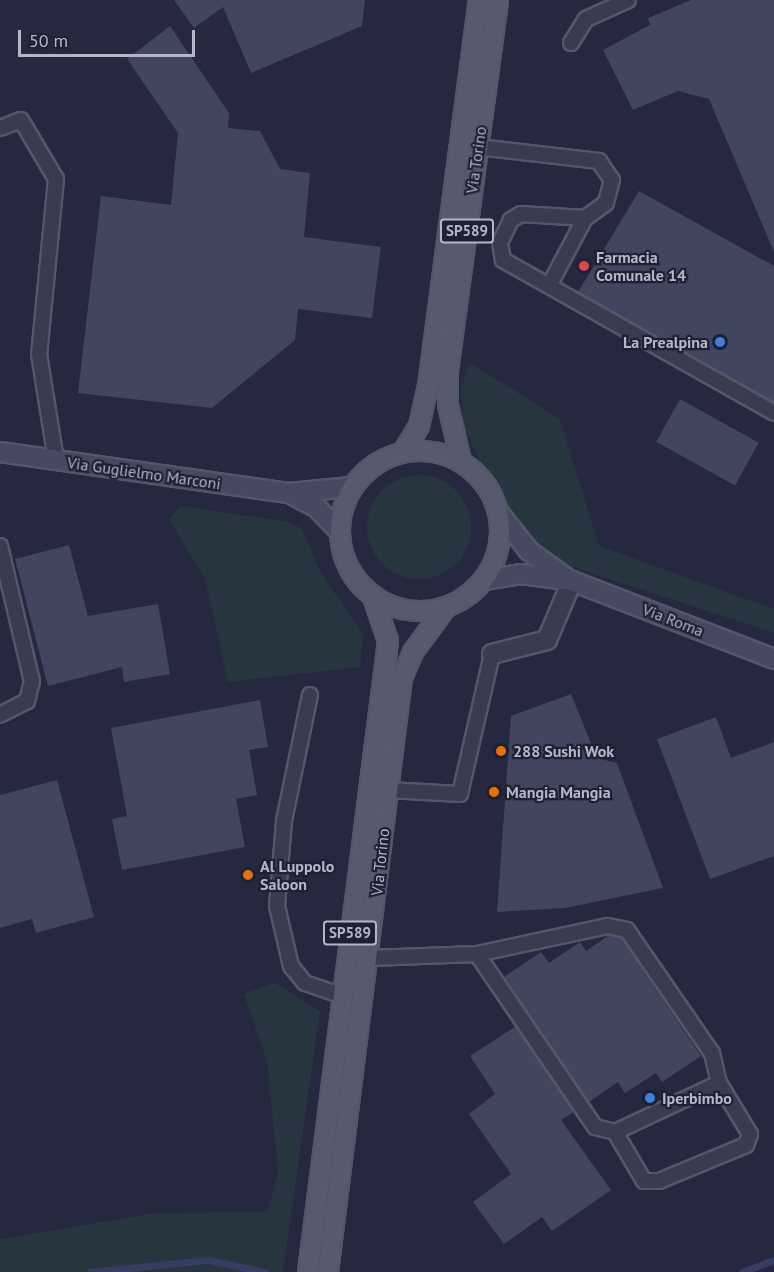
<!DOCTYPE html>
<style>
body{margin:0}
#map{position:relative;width:774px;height:1272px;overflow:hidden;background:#25283e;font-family:"PT Sans",sans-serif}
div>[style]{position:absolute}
.green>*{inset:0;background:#27353f}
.round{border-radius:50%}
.stream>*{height:7px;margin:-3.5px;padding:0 3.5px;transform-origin:3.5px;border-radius:3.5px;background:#373c63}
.building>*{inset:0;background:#41455e;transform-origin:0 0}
.roads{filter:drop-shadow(2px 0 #545669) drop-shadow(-2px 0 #545669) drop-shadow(0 2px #545669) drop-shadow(0 -2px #545669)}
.lane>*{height:14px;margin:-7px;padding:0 7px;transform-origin:7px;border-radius:7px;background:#393b4e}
.street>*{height:18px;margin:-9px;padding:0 9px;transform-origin:9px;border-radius:9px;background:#393b4e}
.secondary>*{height:18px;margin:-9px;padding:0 9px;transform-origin:9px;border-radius:9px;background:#474961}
.primary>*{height:18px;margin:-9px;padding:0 9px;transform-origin:9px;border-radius:9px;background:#575a6e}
.primary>.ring{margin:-9px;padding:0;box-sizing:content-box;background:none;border:18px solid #575a6e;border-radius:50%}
.dots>*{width:16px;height:16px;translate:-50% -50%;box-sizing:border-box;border:3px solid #1e2033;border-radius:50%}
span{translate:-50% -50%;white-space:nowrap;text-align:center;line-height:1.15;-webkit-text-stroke:4.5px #1e2033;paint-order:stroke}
.shield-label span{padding:2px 4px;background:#1e2033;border:2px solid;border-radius:4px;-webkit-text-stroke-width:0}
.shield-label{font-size:15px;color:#b5b7c9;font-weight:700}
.street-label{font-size:16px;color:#b5b7c9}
.poi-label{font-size:16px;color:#b5b7c9;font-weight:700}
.left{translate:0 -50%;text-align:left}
.right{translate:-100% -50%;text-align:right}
.scale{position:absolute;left:18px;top:30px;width:177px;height:27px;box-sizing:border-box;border:3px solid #b5b7c9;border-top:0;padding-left:8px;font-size:18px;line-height:21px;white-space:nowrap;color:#b5b7c9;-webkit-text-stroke:4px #1e2033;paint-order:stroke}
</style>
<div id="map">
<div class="green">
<div style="clip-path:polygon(469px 362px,560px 419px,599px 546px,774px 609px,774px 633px,552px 560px,528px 538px,480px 463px,464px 426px,460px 393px)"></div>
<div class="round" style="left:367px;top:475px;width:104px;height:104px"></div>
<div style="clip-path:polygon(180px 506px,290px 522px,302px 529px,322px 575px,363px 634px,360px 667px,228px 682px,205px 579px,169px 520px)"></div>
<div style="clip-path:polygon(275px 983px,320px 1011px,283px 1272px,0 1272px,0 1239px,154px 1213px,268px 1212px,278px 1172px,267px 1062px,244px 994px)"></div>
</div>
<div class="stream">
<div style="left:90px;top:1272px;width:120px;rotate:-5.8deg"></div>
<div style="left:209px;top:1260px;width:57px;rotate:12.1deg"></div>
<div style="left:742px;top:1272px;width:34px;rotate:-21deg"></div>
</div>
<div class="building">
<div style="clip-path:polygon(174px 0,365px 0,362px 26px,251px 73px,223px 7px,194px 28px)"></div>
<div style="clip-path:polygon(691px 0,774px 0,774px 252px,709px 99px,678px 91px,633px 110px,603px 50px,650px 25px,648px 18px)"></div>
<div style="clip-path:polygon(170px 26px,229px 113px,228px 128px,260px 131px,280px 169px,310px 173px,304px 237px,381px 247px,372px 318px,298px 309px,295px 340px,212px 408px,78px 393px,101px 196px,171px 205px,178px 133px,127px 59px)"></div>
<div style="clip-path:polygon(639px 191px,774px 266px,774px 403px,578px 292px)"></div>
<div style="left:680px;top:399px;width:90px;height:49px;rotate:29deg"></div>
<div style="clip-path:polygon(69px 545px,88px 616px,158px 604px,170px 674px,124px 682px,122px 667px,48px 686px,15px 559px)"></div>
<div style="clip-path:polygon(571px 694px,597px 758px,617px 763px,663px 888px,565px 908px,497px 912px,511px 716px)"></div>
<div style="clip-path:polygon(260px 700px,268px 747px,249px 750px,257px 795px,236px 799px,245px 847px,122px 870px,112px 819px,127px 816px,111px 728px)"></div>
<div style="clip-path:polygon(716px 717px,731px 758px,774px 742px,774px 856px,710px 879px,657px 739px)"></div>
<div style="clip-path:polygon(57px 780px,94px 917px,36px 933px,32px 919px,0 928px,0 795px)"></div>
<div style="clip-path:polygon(609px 935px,621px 938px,701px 1056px,662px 1082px,656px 1073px,625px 1093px,618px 1082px,589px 1102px,504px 977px,541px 952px,549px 963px,580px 942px,586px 951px)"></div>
<div style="clip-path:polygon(516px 1026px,574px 1112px,561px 1120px,611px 1190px,552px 1231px,542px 1217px,504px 1244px,473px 1202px,511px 1174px,469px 1114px,495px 1094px,470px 1056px)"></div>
</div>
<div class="roads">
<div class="lane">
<div style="left:571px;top:43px;width:28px;rotate:-58deg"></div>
<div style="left:586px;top:19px;width:46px;rotate:-24.3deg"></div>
<div style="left:0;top:128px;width:22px;rotate:-21deg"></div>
<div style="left:21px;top:120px;width:69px;rotate:59.3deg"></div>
<div style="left:56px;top:179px;width:176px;rotate:95.5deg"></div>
<div style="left:39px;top:354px;width:107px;rotate:80.9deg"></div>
<div style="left:478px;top:147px;width:122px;rotate:6.6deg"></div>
<div style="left:599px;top:161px;width:23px;rotate:56deg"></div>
<div style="left:612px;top:180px;width:24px;rotate:105deg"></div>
<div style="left:606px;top:203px;width:26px;rotate:144deg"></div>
<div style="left:585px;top:218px;width:75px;rotate:117.9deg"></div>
<div style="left:585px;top:218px;width:64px;rotate:-176.4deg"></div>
<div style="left:521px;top:214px;width:12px;rotate:149deg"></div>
<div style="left:511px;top:220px;width:25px;rotate:116deg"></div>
<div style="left:500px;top:243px;width:17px;rotate:80deg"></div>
<div style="left:503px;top:260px;width:311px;rotate:29.4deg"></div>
<div style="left:0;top:546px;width:139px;rotate:76.7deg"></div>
<div style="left:32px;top:681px;width:21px;rotate:104deg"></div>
<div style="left:27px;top:701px;width:30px;rotate:153deg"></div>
<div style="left:310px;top:695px;width:129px;rotate:101.7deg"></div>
<div style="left:284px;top:821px;width:85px;rotate:94.7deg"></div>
<div style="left:277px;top:906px;width:62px;rotate:76.9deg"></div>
<div style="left:291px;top:966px;width:22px;rotate:51deg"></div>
<div style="left:305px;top:983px;width:39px;rotate:19deg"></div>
<div style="left:388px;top:790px;width:72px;rotate:3.2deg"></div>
<div style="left:460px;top:794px;width:144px;rotate:-77.1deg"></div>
<div style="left:477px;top:954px;width:209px;rotate:55.7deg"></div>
<div style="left:595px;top:1127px;width:21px;rotate:14deg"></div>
<div style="left:615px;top:1132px;width:115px;rotate:-25.2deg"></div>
<div style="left:370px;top:958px;width:107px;rotate:-2.1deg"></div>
<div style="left:477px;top:954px;width:134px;rotate:-12.1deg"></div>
<div style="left:608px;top:926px;width:19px;rotate:12deg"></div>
<div style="left:627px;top:930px;width:150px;rotate:55.4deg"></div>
<div style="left:712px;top:1053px;width:31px;rotate:77deg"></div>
<div style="left:719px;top:1083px;width:60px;rotate:58.7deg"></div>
<div style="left:750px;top:1134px;width:12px;rotate:110deg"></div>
<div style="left:746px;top:1145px;width:94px;rotate:157.5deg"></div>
<div style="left:659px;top:1181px;width:15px;rotate:180deg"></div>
<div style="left:644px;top:1181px;width:57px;rotate:-120.6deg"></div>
</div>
<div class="street">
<div style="left:492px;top:654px;width:57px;rotate:-14.3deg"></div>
<div style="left:547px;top:640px;width:64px;rotate:-67deg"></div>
</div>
<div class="secondary">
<div style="left:0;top:452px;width:291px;rotate:8.1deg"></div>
<div style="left:288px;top:493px;width:64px;rotate:-5.4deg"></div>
<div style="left:293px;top:495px;width:26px;rotate:28deg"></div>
<div style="left:316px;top:507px;width:33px;rotate:46deg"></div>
<div style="left:499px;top:513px;width:48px;rotate:51.7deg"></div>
<div style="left:529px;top:551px;width:48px;rotate:35.7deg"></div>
<div style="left:484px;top:580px;width:37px;rotate:-9deg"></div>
<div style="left:521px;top:574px;width:51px;rotate:7.8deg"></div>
<div style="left:572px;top:581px;width:217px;rotate:21.1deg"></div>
</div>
<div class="primary">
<div class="ring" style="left:340px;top:451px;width:142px;height:142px"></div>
<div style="left:404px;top:451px;width:29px;rotate:-59deg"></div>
<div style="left:419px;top:426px;width:41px;rotate:-77.3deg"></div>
<div style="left:428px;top:386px;width:389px;rotate:-82.5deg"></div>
<div style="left:461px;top:461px;width:57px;rotate:-103.1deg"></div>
<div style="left:448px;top:405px;width:34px;rotate:-90deg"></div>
<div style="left:448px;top:371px;width:374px;rotate:-82.3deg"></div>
<div style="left:308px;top:1272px;width:636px;rotate:-82.77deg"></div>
<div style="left:388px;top:641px;width:46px;rotate:-108.8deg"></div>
<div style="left:328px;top:1272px;width:599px;rotate:-82.9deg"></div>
<div style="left:402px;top:678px;width:28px;rotate:-67deg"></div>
<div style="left:413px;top:652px;width:56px;rotate:-53.7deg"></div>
</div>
</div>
<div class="dots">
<div style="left:584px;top:266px;background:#e0444e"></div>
<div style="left:720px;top:342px;background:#3f7fe0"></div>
<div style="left:501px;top:751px;background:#e8710a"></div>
<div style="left:494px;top:792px;background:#e8710a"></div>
<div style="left:248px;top:875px;background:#e8710a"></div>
<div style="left:650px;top:1098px;background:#3f7fe0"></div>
</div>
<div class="shield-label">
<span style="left:467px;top:231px">SP589</span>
<span style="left:350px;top:933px">SP589</span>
</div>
<div class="street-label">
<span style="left:476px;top:160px;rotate:-82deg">Via Torino</span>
<span style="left:144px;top:473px;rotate:8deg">Via Guglielmo Marconi</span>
<span style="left:673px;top:620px;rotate:21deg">Via Roma</span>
<span style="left:380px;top:862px;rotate:-84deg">Via Torino</span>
</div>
<div class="poi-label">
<span class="left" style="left:596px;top:266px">Farmacia<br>Comunale 14</span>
<span class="right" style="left:708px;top:342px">La Prealpina</span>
<span class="left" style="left:513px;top:751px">288 Sushi Wok</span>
<span class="left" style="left:506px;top:792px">Mangia Mangia</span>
<span class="left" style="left:260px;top:875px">Al Luppolo<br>Saloon</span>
<span class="left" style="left:662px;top:1098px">Iperbimbo</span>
</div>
<div class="scale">50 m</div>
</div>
